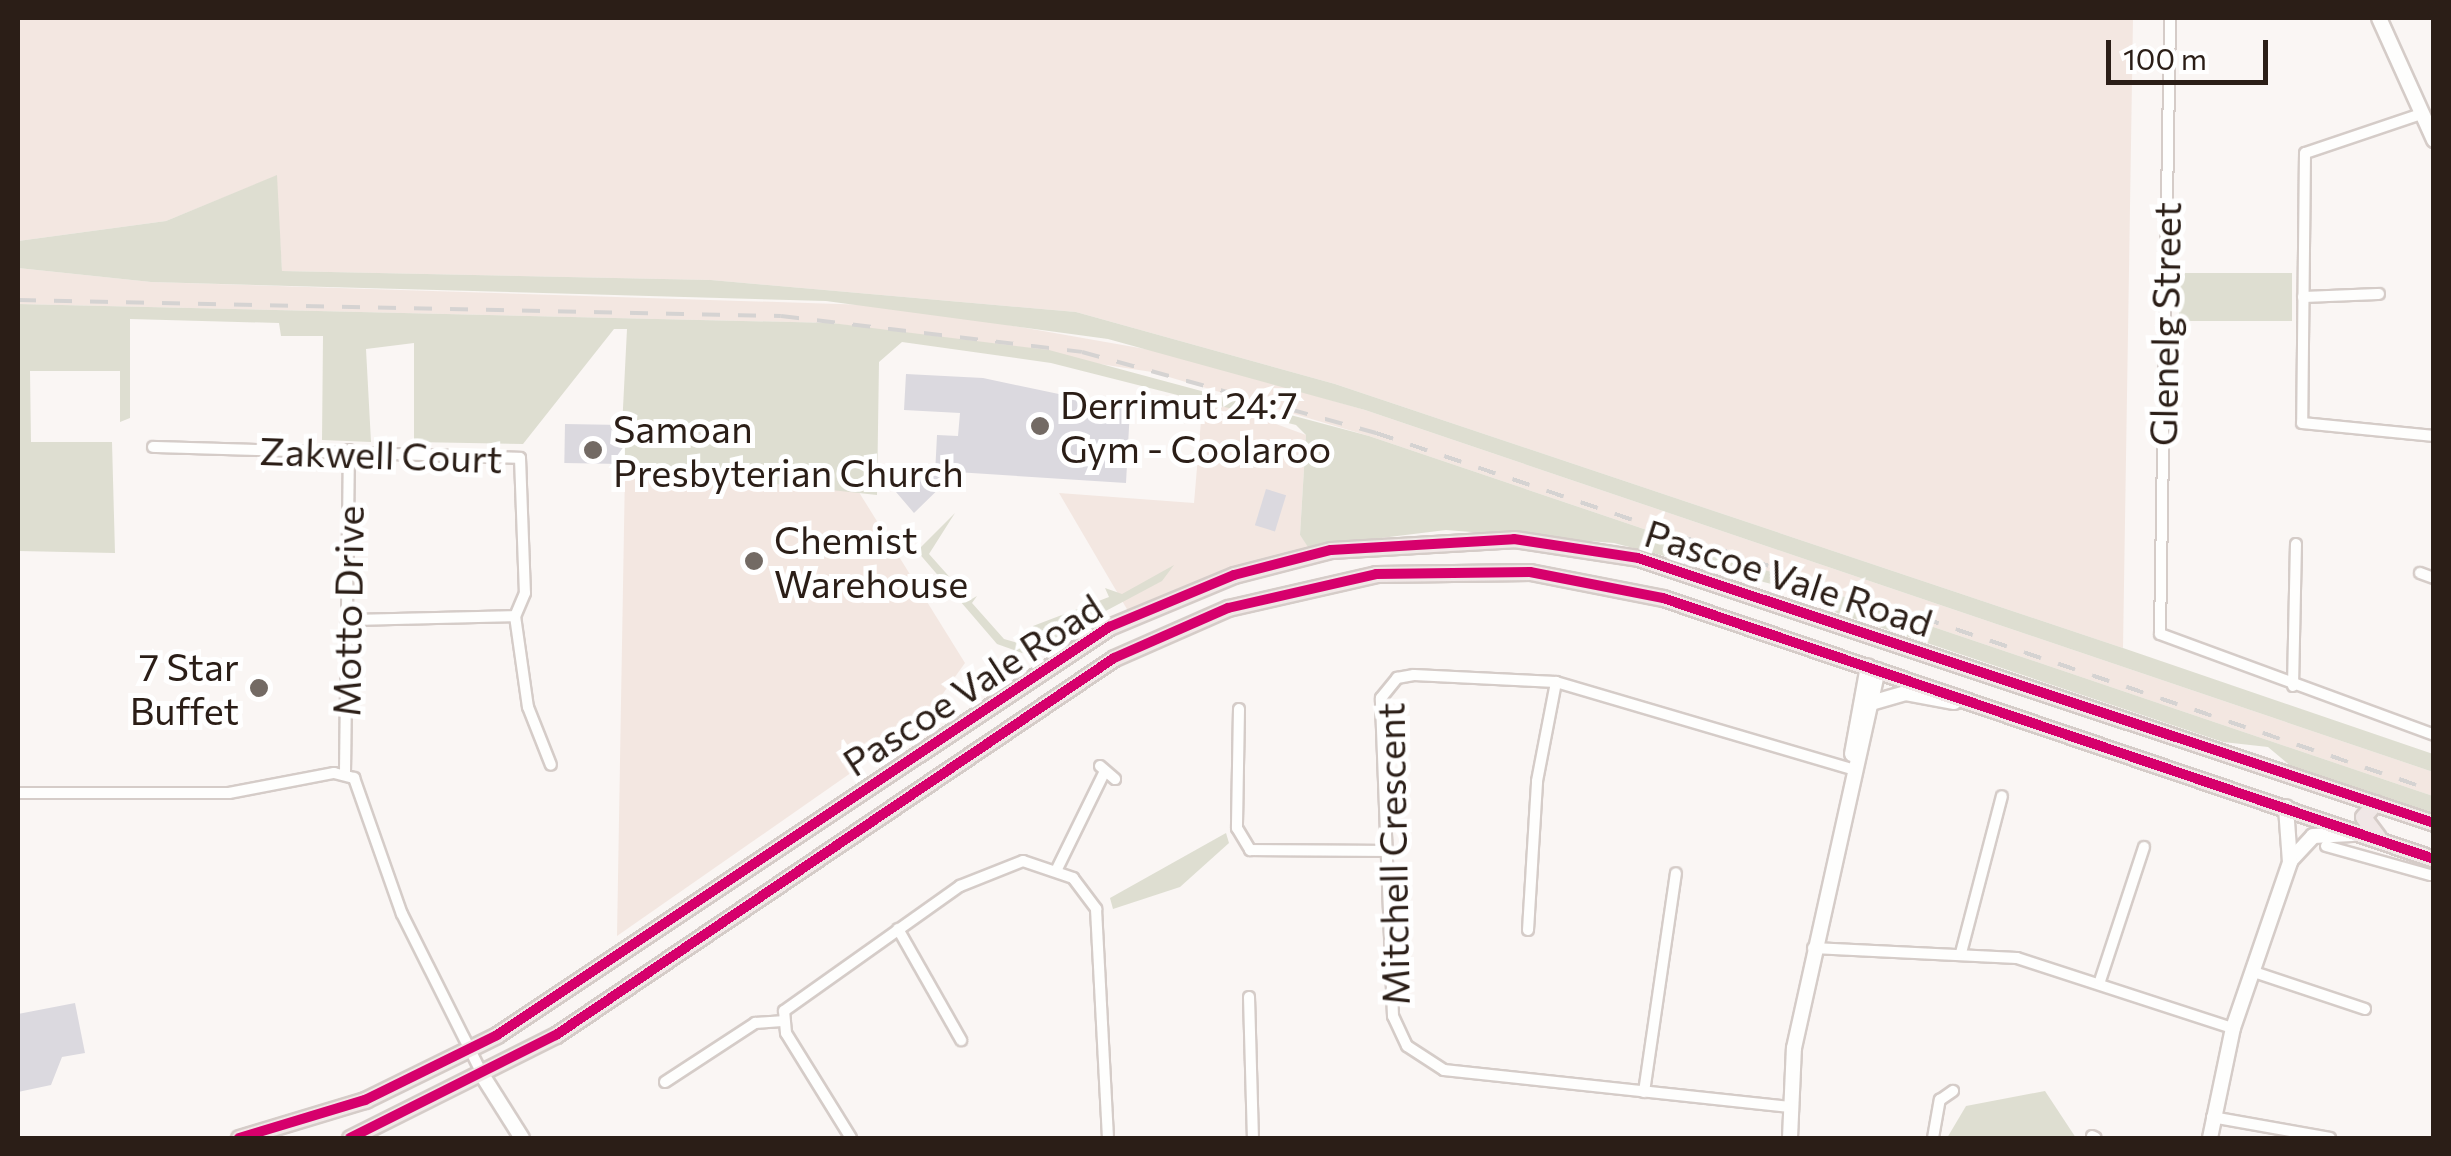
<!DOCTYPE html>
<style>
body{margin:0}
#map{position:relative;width:2451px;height:1156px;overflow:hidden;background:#faf6f4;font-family:Commissioner,sans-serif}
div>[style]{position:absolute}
.built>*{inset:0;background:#f3e7e1}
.green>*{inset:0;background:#deded1;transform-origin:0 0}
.building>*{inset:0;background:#dbd9df;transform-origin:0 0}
.roads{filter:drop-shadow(2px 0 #d5ccc8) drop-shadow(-2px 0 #d5ccc8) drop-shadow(0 2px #d5ccc8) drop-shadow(0 -2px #d5ccc8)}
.street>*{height:10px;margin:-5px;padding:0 5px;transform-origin:5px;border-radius:5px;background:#fefefd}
.secondary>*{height:14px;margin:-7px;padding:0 7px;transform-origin:7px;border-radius:7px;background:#fefefd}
.primary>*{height:15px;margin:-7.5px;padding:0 7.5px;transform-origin:7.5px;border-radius:7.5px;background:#f0e7e6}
.rail>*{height:4px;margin-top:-2px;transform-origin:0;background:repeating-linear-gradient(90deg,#d5d3d2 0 18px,transparent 0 36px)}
.cycleway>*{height:10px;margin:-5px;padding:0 5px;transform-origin:5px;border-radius:5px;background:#d6006c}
.dots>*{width:28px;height:28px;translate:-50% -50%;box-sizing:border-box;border:5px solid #fff;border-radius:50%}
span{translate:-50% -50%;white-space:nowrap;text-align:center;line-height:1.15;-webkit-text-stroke:10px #fff;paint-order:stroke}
.street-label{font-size:38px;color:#2b1e17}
.poi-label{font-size:38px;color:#2b1e17}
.left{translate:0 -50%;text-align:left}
.right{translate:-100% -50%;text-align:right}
.frame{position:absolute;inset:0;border:20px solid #2b1e17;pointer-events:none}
.scale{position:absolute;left:2106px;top:40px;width:162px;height:45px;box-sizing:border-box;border:5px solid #2b1e17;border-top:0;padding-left:12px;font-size:30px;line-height:35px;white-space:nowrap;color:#2b1e17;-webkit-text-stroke:8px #fff;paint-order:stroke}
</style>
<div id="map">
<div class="built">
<div style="clip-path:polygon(18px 18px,2133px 18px,2123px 648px,1335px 384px,1076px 312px,711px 280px,282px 271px,276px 176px,166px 221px,18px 241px)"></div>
<div style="clip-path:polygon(18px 268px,151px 282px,900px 306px,1168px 353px,1365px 410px,2433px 772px,2433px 796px,1369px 436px,1152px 372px,832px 323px,18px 304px)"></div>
<div style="clip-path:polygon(1203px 397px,1306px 435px,1300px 535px,1314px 554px,1131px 616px,1059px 493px,1194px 503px)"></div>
<div style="clip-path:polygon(625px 470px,857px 489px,965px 663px,921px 724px,617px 936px)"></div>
</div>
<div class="green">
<div style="clip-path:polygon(277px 175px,282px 271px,711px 280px,1076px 312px,1335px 384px,2123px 648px,2433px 754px,2433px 772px,1365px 410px,1108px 339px,826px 301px,151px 282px,18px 268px,18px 241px,166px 221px)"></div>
<div style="left:2292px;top:273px;width:48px;height:113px;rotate:90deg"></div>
<div style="clip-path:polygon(18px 304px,832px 323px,1049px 350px,1369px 436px,2433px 796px,2433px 814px,2292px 767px,2268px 747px,2223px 742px,1837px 613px,1814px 595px,1614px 543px,1446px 530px,1308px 547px,1300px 535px,1306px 435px,1296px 425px,1051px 363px,902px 342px,879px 362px,877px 495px,620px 467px,627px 329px,614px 329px,523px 444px,414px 442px,414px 343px,366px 349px,371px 442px,322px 440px,323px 336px,281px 336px,279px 323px,130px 319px,130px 418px,120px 422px,120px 371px,30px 371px,31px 442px,112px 442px,115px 553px,18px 551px)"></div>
<div style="clip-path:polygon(955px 513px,929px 554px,970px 600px,977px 596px,972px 603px,1004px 639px,1018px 643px,1037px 634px,1033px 626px,1109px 597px,1105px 588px,1122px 594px,1174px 565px,1162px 581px,1025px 654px,997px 644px,917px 551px)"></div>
<div style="clip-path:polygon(1226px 833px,1229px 843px,1180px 887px,1113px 909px,1110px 898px)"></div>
<div style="clip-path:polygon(2045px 1091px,2076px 1138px,1947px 1138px,1966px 1106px)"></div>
</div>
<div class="building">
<div style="clip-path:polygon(906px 374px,983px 378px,1130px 409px,1126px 483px,956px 472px,914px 513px,896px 492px,897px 472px,935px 474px,937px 435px,958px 436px,960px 413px,904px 410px)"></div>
<div style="left:565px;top:424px;width:57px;height:39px;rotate:1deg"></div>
<div style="left:1266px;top:489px;width:21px;height:38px;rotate:17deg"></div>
<div style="clip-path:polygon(75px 1003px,85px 1053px,62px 1057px,51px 1085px,18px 1092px,18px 1014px)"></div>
</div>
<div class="roads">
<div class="street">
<div style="left:2170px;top:18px;width:616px;rotate:90.93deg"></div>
<div style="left:2160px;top:634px;width:292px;rotate:20.2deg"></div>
<div style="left:2421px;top:114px;width:122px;rotate:161.4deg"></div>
<div style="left:2305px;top:153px;width:270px;rotate:90.6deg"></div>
<div style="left:2302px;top:423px;width:133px;rotate:5.6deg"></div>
<div style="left:2303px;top:297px;width:76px;rotate:-2.3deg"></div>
<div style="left:153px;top:447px;width:367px;rotate:1.7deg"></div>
<div style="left:520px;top:458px;width:135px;rotate:87.9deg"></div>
<div style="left:525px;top:593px;width:25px;rotate:113deg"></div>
<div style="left:515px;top:616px;width:168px;rotate:178.6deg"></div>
<div style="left:2420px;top:573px;width:15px;rotate:20deg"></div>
<div style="left:515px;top:616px;width:92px;rotate:81.9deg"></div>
<div style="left:528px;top:707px;width:62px;rotate:68.4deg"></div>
<div style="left:2293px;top:686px;width:142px;rotate:-88.8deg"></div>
<div style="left:1239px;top:709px;width:119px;rotate:91deg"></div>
<div style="left:1237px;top:828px;width:26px;rotate:59deg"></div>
<div style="left:1250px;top:850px;width:137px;rotate:0.4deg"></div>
<div style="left:1100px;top:766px;width:20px;rotate:41deg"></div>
<div style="left:345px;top:773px;width:323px;rotate:-89.3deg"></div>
<div style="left:18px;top:793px;width:211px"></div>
<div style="left:229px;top:793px;width:107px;rotate:-10.8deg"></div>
<div style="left:334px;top:773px;width:21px;rotate:14deg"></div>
<div style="left:354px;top:778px;width:144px;rotate:70.6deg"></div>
<div style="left:402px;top:914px;width:183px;rotate:63.4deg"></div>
<div style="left:2326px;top:846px;width:108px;rotate:15.6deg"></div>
<div style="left:1057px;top:869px;width:107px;rotate:-63.9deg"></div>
<div style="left:898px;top:929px;width:128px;rotate:60.4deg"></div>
<div style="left:1528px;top:930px;width:149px;rotate:-86.5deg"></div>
<div style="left:1537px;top:781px;width:101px;rotate:-79.1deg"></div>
<div style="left:1813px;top:948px;width:204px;rotate:2.8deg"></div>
<div style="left:2017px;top:958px;width:227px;rotate:18deg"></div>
<div style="left:1961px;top:953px;width:162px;rotate:-75.4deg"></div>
<div style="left:2254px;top:972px;width:117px;rotate:18.4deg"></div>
<div style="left:2100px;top:981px;width:141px;rotate:-71.8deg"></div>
<div style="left:1249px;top:997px;width:141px;rotate:88.4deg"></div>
<div style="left:665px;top:1082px;width:108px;rotate:-33.2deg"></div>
<div style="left:755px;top:1023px;width:27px;rotate:-4deg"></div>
<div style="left:1644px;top:1092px;width:221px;rotate:-81.7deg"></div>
<div style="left:1790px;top:1107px;width:348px;rotate:-173.9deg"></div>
<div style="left:1444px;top:1070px;width:44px;rotate:-147deg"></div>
<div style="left:1407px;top:1046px;width:33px;rotate:-115deg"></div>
<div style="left:1393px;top:1016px;width:318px;rotate:-92.2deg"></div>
<div style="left:1381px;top:698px;width:26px;rotate:-51deg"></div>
<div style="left:1397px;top:678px;width:17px;rotate:-10deg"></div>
<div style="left:1414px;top:675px;width:142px;rotate:2.8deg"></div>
<div style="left:1556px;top:682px;width:309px;rotate:16.4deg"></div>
<div style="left:2212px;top:1117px;width:120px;rotate:10.1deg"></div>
<div style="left:2092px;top:1136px;width:4px;rotate:27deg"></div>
<div style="left:851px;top:1138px;width:123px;rotate:-121.8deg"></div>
<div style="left:786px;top:1033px;width:22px;rotate:-95deg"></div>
<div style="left:784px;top:1011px;width:216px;rotate:-35.4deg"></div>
<div style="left:960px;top:886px;width:68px;rotate:-21.6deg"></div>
<div style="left:1023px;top:861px;width:53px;rotate:18.8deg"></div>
<div style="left:1073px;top:878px;width:39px;rotate:53deg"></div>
<div style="left:1096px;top:909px;width:229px;rotate:87deg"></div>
<div style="left:1933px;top:1138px;width:39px;rotate:-80deg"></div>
<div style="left:1940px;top:1100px;width:16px;rotate:-35deg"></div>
</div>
<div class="secondary">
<div style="left:2379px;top:18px;width:134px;rotate:65.7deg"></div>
<div style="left:1871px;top:703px;width:36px;rotate:-16deg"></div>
<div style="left:1906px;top:693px;width:49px;rotate:10.6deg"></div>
<div style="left:1852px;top:754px;width:89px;rotate:-79.7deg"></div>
<div style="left:2290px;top:861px;width:34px;rotate:-47deg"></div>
<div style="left:2313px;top:836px;width:39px;rotate:-3deg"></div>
<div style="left:484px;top:1078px;width:71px;rotate:57.7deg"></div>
<div style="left:1790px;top:1138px;width:90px;rotate:-87.5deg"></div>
<div style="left:1794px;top:1048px;width:387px;rotate:-77.5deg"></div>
<div style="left:2210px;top:1138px;width:112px;rotate:-78.2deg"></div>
<div style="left:2233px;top:1028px;width:176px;rotate:-71deg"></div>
<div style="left:2290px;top:862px;width:55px;rotate:-94.2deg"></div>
</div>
<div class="primary">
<div style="left:2375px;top:803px;width:18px;rotate:131deg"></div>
<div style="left:2363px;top:817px;width:25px;rotate:53deg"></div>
<div style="left:239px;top:1138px;width:132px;rotate:-16.8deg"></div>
<div style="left:365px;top:1100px;width:147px;rotate:-26.2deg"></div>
<div style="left:497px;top:1035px;width:736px;rotate:-33.69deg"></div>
<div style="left:1109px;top:627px;width:135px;rotate:-22.6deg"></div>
<div style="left:1234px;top:575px;width:100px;rotate:-14.5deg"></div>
<div style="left:1331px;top:550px;width:183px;rotate:-3.4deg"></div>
<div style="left:1514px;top:539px;width:125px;rotate:8.7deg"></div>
<div style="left:1638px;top:558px;width:839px;rotate:18.41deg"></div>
<div style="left:350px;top:1138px;width:230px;rotate:-26.6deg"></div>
<div style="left:556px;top:1035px;width:673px;rotate:-34.04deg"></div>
<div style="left:1114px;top:658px;width:124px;rotate:-23.7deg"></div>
<div style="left:1228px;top:608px;width:152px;rotate:-12.9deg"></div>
<div style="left:1376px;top:574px;width:154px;rotate:-0.7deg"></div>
<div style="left:1530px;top:572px;width:136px;rotate:11.1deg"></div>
<div style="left:1663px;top:598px;width:814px;rotate:18.7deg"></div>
</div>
</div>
<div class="rail">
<div style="left:18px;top:300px;width:763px;rotate:1.2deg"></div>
<div style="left:781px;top:316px;width:303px;rotate:6.8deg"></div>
<div style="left:1082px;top:352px;width:305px;rotate:15.4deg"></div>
<div style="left:1376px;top:433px;width:1117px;rotate:18.69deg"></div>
</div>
<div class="cycleway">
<div style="left:239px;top:1138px;width:132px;rotate:-16.8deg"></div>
<div style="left:365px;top:1100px;width:147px;rotate:-26.2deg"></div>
<div style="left:497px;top:1035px;width:736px;rotate:-33.69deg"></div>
<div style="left:1109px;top:627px;width:135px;rotate:-22.6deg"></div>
<div style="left:1234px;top:575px;width:100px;rotate:-14.5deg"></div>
<div style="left:1331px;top:550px;width:183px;rotate:-3.4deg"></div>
<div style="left:1514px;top:539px;width:125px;rotate:8.7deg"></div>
<div style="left:1638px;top:558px;width:839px;rotate:18.41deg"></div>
<div style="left:350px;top:1138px;width:230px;rotate:-26.6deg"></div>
<div style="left:556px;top:1035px;width:673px;rotate:-34.04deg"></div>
<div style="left:1114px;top:658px;width:124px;rotate:-23.7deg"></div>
<div style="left:1228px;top:608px;width:152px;rotate:-12.9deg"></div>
<div style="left:1376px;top:574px;width:154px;rotate:-0.7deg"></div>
<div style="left:1530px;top:572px;width:136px;rotate:11.1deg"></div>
<div style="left:1663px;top:598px;width:814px;rotate:18.7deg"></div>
</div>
<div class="dots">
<div style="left:1040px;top:426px;background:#736a64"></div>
<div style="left:593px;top:450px;background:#736a64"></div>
<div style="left:754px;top:561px;background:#736a64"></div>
<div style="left:259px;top:688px;background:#736a64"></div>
</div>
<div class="street-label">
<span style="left:2164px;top:324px;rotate:-89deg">Glenelg Street</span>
<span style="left:381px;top:454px;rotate:2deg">Zakwell Court</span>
<span style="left:1789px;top:577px;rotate:18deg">Pascoe Vale Road</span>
<span style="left:347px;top:611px;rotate:-89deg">Motto Drive</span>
<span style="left:972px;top:684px;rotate:-33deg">Pascoe Vale Road</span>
<span style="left:1392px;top:854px;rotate:-91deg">Mitchell Crescent</span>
</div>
<div class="poi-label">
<span class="left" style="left:1060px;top:426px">Derrimut 24:7<br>Gym - Coolaroo</span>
<span class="left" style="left:613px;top:450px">Samoan<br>Presbyterian Church</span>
<span class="left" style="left:774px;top:561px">Chemist<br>Warehouse</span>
<span class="right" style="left:239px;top:688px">7 Star<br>Buffet</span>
</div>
<div class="frame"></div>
<div class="scale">100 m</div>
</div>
